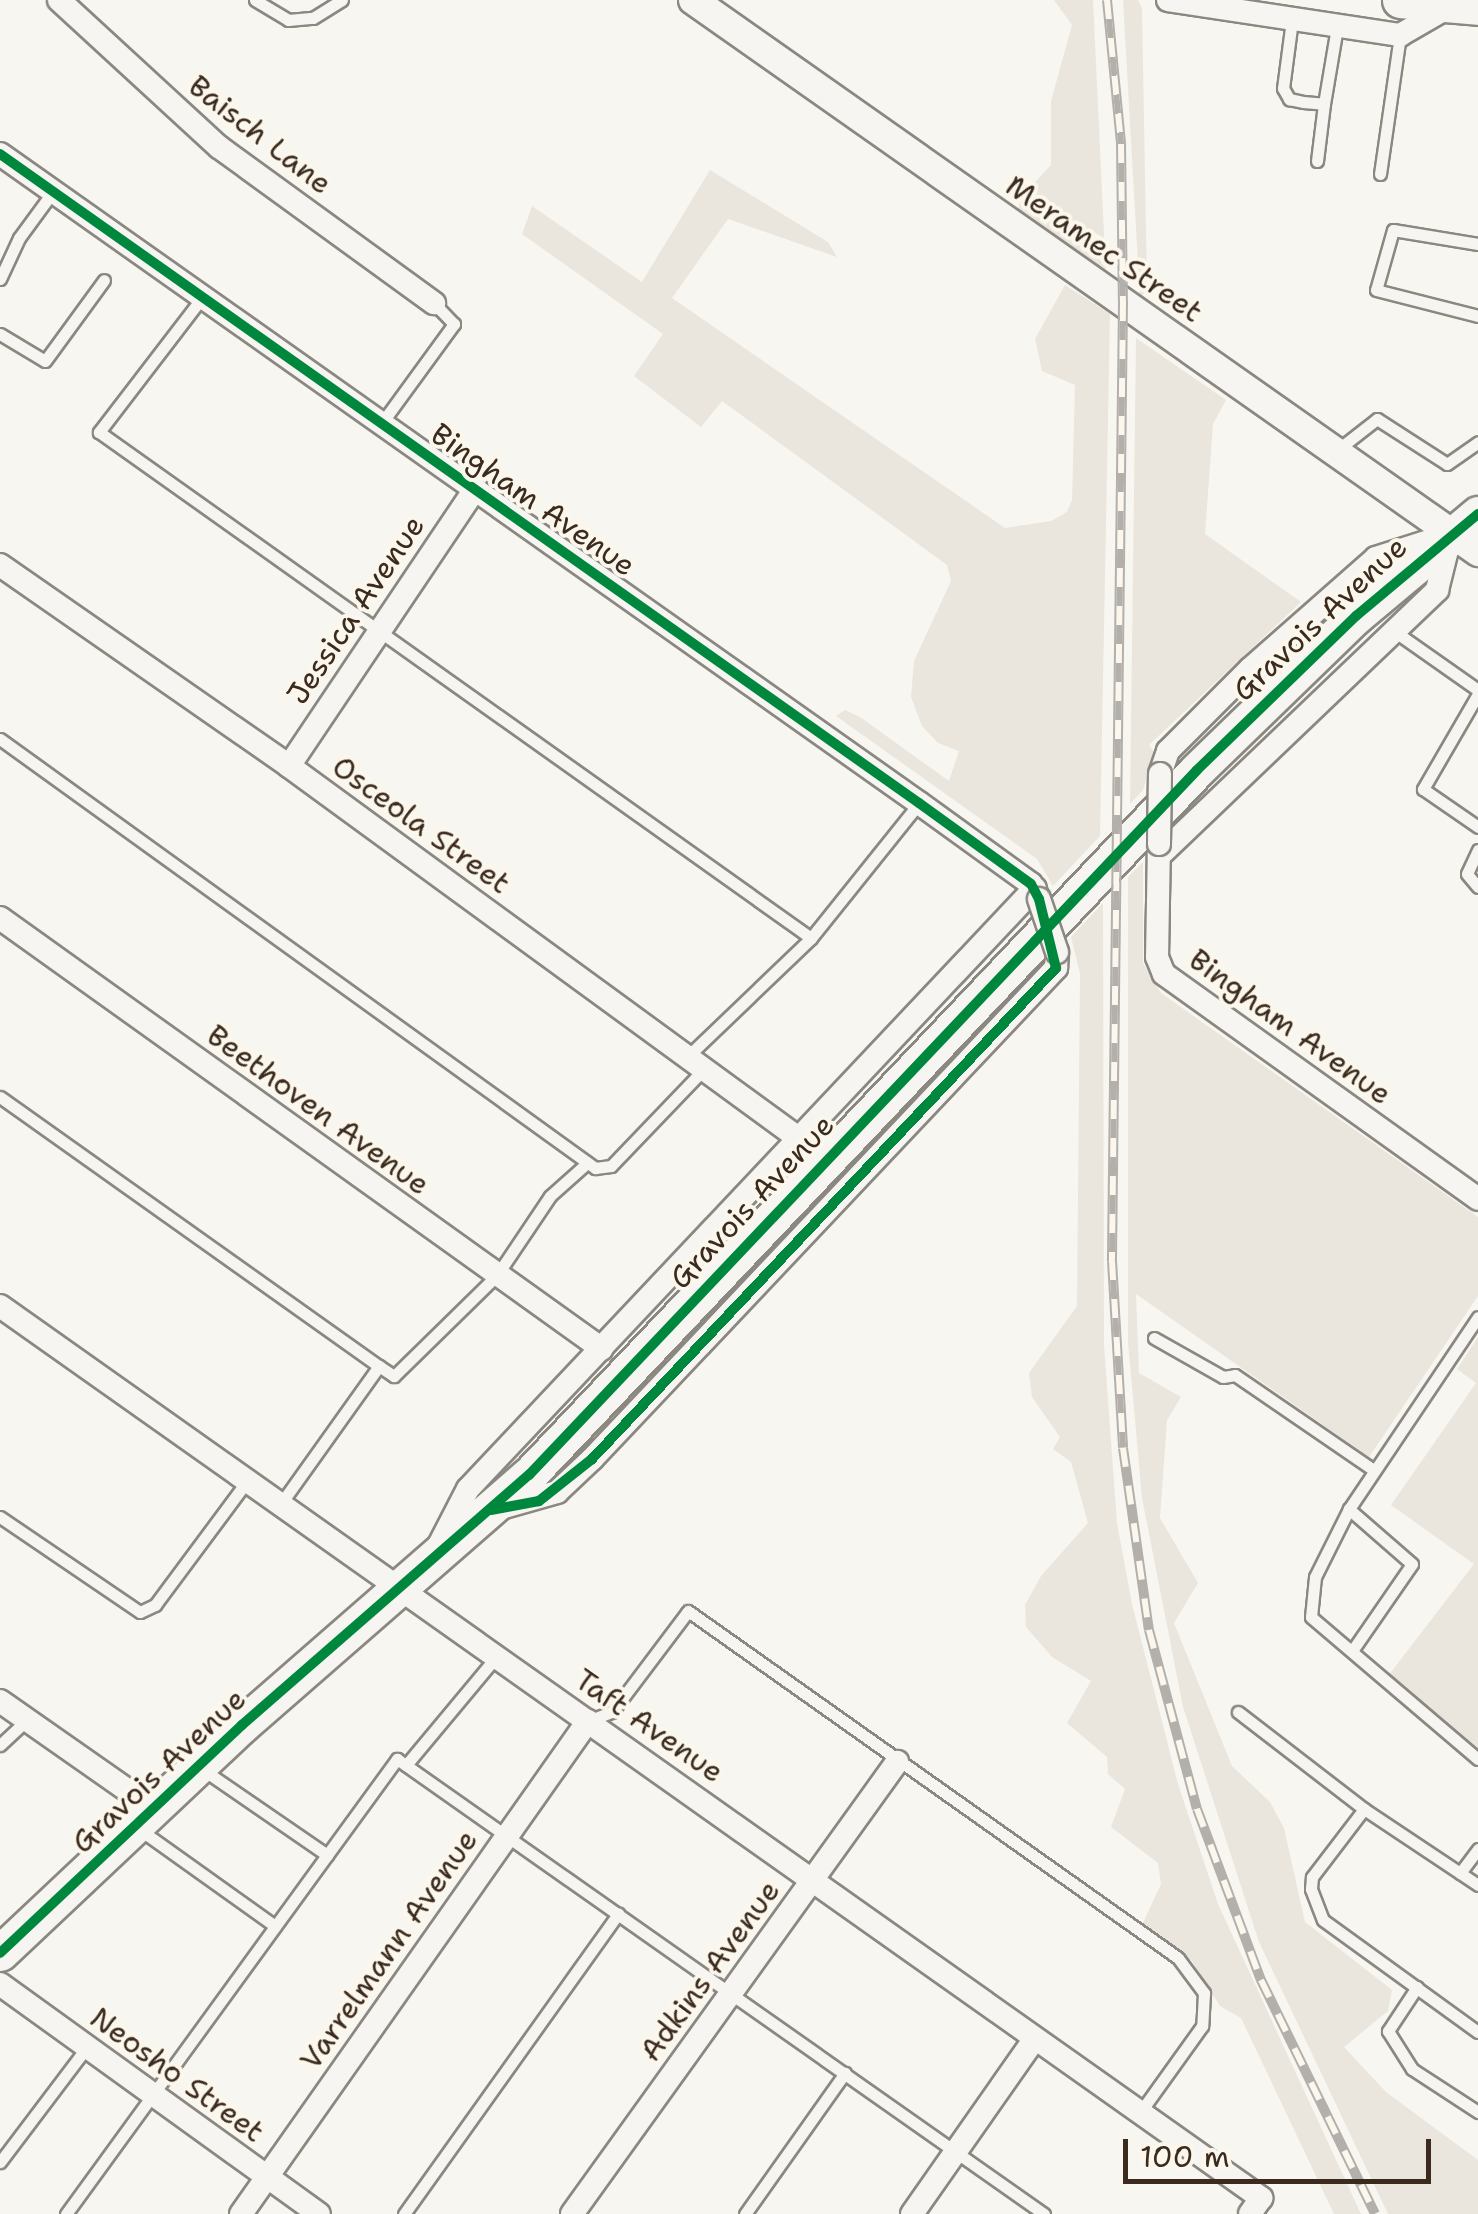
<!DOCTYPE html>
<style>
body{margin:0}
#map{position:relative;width:1478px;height:2214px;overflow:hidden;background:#f8f6f0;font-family:"Shantell Sans",sans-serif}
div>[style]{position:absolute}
.green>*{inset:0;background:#eae6dd}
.roads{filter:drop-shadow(2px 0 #8b8781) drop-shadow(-2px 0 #8b8781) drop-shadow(0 2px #8b8781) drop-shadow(0 -2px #8b8781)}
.service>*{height:11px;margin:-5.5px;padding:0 5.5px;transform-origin:5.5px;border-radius:5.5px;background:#f6f5f1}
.minor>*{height:22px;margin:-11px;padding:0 11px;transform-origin:11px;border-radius:11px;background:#f6f5f1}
.tertiary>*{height:28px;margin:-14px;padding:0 14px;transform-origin:14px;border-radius:14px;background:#f6f5f1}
.primary>*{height:35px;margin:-17.5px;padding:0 17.5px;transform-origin:17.5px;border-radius:17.5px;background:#f6f5f1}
.rail>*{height:10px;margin-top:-5px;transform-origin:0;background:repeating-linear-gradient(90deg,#fbf7ec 0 19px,#b3b0ac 0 38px);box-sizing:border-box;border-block:2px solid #b3b0ac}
.bridges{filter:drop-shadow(2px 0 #8b8781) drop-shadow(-2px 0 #8b8781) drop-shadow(0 2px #8b8781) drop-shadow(0 -2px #8b8781)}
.minor-bridge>*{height:22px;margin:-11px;padding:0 11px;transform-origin:11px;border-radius:11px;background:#f6f5f1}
.cycleway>*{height:10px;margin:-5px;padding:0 5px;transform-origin:5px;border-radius:5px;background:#00873e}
span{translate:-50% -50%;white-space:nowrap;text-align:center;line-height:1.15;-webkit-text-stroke:8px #fbf7ec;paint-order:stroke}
.street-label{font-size:30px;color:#3b2a1e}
.scale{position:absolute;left:1123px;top:2139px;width:308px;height:45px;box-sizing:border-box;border:5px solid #3b2a1e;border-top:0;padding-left:12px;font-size:30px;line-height:35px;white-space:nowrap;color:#3b2a1e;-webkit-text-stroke:8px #fbf7ec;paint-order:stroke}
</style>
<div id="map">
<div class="green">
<div style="clip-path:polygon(1054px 0,1093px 0,1106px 276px,1018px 211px,1021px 197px,1051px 165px,1051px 101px,1072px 25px)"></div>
<div style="clip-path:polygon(1123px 0,1138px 0,1142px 8px,1147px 288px,1140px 299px)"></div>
<div style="clip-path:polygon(710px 170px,828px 242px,837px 257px,728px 219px,672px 298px,1005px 528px,1051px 521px,1067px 512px,1072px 500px,1075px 385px,1042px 371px,1035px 339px,1065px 285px,1110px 314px,1100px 836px,1053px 886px,1037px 859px,836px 716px,845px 710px,860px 717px,949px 781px,959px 751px,938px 743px,922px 726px,911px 697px,914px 661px,951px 581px,947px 565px,722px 401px,701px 427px,634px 376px,663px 334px,522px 234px,532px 206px,642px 282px)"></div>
<div style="clip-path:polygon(1136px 338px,1226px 400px,1213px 424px,1205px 534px,1301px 602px,1149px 745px,1154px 752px,1143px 790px,1130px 804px)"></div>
<div style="clip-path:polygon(1143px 862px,1143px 963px,1161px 993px,1478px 1217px,1478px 1296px,1369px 1457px,1136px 1294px,1139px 1373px,1181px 1397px,1167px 1420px,1160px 1518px,1198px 1583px,1174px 1623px,1232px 1766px,1270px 1802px,1284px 1828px,1305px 1922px,1392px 1990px,1388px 2011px,1344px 2047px,1386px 2092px,1478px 2160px,1478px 2214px,1388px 2214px,1259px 1942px,1183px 1707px,1142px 1498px,1128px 1342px,1128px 877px)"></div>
<div style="clip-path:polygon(1103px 903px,1104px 1345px,1117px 1523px,1132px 1604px,1178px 1784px,1218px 1904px,1361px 2214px,1334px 2214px,1241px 2018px,1220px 2006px,1192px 1961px,1142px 1925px,1161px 1884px,1158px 1863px,1111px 1827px,1125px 1789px,1108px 1774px,1107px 1757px,1067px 1723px,1091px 1681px,1052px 1657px,1026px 1627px,1025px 1605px,1041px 1576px,1088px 1523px,1071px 1462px,1053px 1449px,1060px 1437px,1032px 1397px,1029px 1373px,1077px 1306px,1080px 974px,1071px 937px)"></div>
<div style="clip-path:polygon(1478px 1337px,1478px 1750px,1424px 1713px,1388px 1676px,1474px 1564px,1391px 1505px,1476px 1383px,1457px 1369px)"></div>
</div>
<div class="roads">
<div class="service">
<div style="left:255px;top:0;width:39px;rotate:31deg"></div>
<div style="left:288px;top:20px;width:25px;rotate:-5deg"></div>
<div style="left:313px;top:18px;width:34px;rotate:-32deg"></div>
<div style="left:1292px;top:20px;width:69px;rotate:97.5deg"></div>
<div style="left:1283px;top:88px;width:13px;rotate:61deg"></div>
<div style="left:1289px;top:99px;width:14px;rotate:12deg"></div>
<div style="left:1303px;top:102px;width:21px;rotate:5deg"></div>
<div style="left:1324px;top:104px;width:78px;rotate:-80.4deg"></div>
<div style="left:1317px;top:161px;width:57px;rotate:-83deg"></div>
<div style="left:1380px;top:174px;width:140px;rotate:-81.8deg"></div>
<div style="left:1478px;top:244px;width:86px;rotate:-170.6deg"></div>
<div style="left:1393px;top:230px;width:62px;rotate:105.8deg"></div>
<div style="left:1376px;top:290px;width:105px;rotate:14.3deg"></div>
<div style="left:0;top:279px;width:45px;rotate:-65.1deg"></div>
<div style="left:19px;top:238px;width:56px;rotate:-53.7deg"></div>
<div style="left:201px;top:299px;width:168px;rotate:127.5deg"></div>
<div style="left:99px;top:432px;width:873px;rotate:35.4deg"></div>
<div style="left:0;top:334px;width:52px;rotate:31deg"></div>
<div style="left:45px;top:361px;width:100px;rotate:-53.9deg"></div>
<div style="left:381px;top:424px;width:124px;rotate:-53.9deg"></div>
<div style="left:454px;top:324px;width:29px;rotate:-134deg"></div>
<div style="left:1336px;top:451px;width:52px;rotate:-38deg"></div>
<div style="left:1377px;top:419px;width:83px;rotate:32.7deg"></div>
<div style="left:1447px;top:464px;width:38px;rotate:-35deg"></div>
<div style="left:1394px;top:631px;width:103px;rotate:35.1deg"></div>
<div style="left:1478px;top:694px;width:110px;rotate:120.1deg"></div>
<div style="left:1423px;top:789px;width:67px;rotate:34.6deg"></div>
<div style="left:0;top:739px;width:734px;rotate:35.79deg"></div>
<div style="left:595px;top:1168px;width:16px;rotate:-7deg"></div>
<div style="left:611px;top:1166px;width:134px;rotate:-46.2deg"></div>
<div style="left:1478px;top:850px;width:26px;rotate:115deg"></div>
<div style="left:1467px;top:874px;width:17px;rotate:50deg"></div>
<div style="left:687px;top:1057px;width:172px;rotate:-43.8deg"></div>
<div style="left:811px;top:938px;width:173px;rotate:-51.3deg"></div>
<div style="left:0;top:1097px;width:465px;rotate:35.4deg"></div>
<div style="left:379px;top:1366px;width:171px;rotate:125.5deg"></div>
<div style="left:1154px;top:1338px;width:79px;rotate:29.5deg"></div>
<div style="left:1223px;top:1377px;width:12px;rotate:-9deg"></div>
<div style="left:1235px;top:1375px;width:168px;rotate:34.4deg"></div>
<div style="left:379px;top:1366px;width:18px;rotate:34deg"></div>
<div style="left:394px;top:1376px;width:144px;rotate:-44.4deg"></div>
<div style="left:497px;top:1275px;width:95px;rotate:-56.1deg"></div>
<div style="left:550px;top:1196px;width:50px;rotate:-41.7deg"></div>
<div style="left:1349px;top:1509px;width:231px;rotate:-56.1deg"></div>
<div style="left:0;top:1517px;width:169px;rotate:34.2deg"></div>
<div style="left:140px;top:1612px;width:17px;rotate:-25deg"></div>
<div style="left:155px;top:1605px;width:154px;rotate:-53.4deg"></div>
<div style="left:1354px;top:1648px;width:102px;rotate:-55.4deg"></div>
<div style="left:1412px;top:1564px;width:84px;rotate:-138.9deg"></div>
<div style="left:1349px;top:1509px;width:76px;rotate:116.6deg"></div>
<div style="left:1315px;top:1577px;width:40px;rotate:95.7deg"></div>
<div style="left:1311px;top:1617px;width:219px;rotate:40.4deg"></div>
<div style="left:1238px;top:1712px;width:159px;rotate:37.6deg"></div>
<div style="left:588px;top:1721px;width:26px;rotate:-21deg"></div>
<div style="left:612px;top:1712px;width:126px;rotate:-53deg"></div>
<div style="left:688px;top:1611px;width:600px;rotate:35.3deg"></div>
<div style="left:1178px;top:1958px;width:44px;rotate:53.4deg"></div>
<div style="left:1204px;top:1993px;width:33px;rotate:93deg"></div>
<div style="left:1202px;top:2026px;width:108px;rotate:125.6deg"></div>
<div style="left:0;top:1745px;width:37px;rotate:-43deg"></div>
<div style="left:406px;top:1765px;width:141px;rotate:-50.2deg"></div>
<div style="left:202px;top:1769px;width:152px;rotate:34.5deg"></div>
<div style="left:139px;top:1829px;width:167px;rotate:35.5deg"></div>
<div style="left:1460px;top:1873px;width:30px;rotate:-53deg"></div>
<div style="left:1478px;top:1885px;width:137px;rotate:-146.3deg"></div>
<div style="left:1364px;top:1809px;width:86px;rotate:127.4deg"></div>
<div style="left:1312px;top:1877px;width:12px;rotate:95deg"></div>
<div style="left:1311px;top:1889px;width:33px;rotate:69deg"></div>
<div style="left:1323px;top:1920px;width:191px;rotate:35.9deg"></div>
<div style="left:1417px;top:1987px;width:53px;rotate:123.4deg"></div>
<div style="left:1388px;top:2031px;width:45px;rotate:57.7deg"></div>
<div style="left:1412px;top:2069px;width:79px;rotate:33.1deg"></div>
<div style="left:0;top:2162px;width:144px;rotate:-52.9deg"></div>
<div style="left:66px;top:2214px;width:563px;rotate:-53.97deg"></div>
<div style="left:397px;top:1759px;width:791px;rotate:35.12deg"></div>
<div style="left:404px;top:2214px;width:369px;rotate:-54.5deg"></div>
<div style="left:745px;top:2214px;width:173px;rotate:-54.7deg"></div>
</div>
<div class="minor">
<div style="left:59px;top:0;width:217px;rotate:42.6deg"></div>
<div style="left:219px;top:147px;width:266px;rotate:36deg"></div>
<div style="left:1168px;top:0;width:235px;rotate:8.6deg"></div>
<div style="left:1400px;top:35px;width:58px;rotate:-30.1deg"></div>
<div style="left:0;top:154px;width:1125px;rotate:35.23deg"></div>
<div style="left:919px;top:803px;width:138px;rotate:35.9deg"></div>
<div style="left:1031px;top:884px;width:17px;rotate:62deg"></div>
<div style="left:0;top:565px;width:352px;rotate:34.8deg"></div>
<div style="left:289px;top:766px;width:634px;rotate:36.15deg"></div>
<div style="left:289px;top:766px;width:334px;rotate:-56.1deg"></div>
<div style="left:1159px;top:844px;width:113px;rotate:91deg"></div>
<div style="left:1157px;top:957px;width:18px;rotate:68deg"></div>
<div style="left:1164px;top:974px;width:386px;rotate:35.6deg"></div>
<div style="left:1159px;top:856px;width:385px;rotate:-43.7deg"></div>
<div style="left:1437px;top:590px;width:58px;rotate:-76deg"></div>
<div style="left:1451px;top:534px;width:79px;rotate:162.3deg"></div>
<div style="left:1376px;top:558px;width:168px;rotate:138.6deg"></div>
<div style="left:1250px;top:669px;width:116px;rotate:135deg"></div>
<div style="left:1168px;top:751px;width:24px;rotate:109deg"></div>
<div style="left:0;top:918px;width:740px;rotate:35.6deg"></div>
<div style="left:0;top:1306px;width:1545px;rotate:35.27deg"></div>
<div style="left:1261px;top:2198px;width:19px;rotate:125deg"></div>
<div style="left:494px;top:1510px;width:66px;rotate:-15.9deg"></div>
<div style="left:557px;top:1492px;width:48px;rotate:-43.3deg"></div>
<div style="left:592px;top:1459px;width:676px;rotate:-46.62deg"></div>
<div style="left:1056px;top:968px;width:16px;rotate:-86deg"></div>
<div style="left:438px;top:1547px;width:65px;rotate:-62.7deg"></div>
<div style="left:468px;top:1489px;width:826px;rotate:-46.67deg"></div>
<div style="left:0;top:1701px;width:188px;rotate:35deg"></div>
<div style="left:0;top:1984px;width:393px;rotate:35.8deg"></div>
<div style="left:241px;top:2214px;width:603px;rotate:-54.86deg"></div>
<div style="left:572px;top:2214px;width:557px;rotate:-54.28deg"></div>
<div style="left:912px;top:2214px;width:213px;rotate:-55deg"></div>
</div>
<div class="tertiary">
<div style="left:693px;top:0;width:960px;rotate:35.11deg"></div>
</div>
<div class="primary">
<div style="left:1400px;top:0;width:78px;rotate:5.1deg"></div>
<div style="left:0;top:1953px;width:332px;rotate:-43.3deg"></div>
<div style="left:242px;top:1725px;width:381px;rotate:-41.1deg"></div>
<div style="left:529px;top:1475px;width:971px;rotate:-46.54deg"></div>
<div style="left:1197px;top:770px;width:221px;rotate:-44.1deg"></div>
<div style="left:1356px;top:616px;width:159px;rotate:-39.9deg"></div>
</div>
</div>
<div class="rail">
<div style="left:1107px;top:0;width:145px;rotate:84.4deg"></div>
<div style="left:1121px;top:144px;width:158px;rotate:89.3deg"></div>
<div style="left:1123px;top:302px;width:959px;rotate:90.66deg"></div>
<div style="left:1112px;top:1261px;width:187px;rotate:86.6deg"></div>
<div style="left:1123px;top:1448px;width:184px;rotate:81.9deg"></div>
<div style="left:1149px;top:1630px;width:185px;rotate:75deg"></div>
<div style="left:1197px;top:1809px;width:183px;rotate:69.5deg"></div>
<div style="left:1261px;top:1980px;width:260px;rotate:64deg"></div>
</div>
<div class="bridges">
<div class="minor-bridge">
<div style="left:1159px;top:844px;width:70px;rotate:-89.2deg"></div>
<div style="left:1039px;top:899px;width:56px;rotate:71.2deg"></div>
</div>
</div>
<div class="cycleway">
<div style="left:0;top:154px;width:1125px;rotate:35.23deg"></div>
<div style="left:919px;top:803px;width:138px;rotate:35.9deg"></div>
<div style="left:1031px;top:884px;width:17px;rotate:62deg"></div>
<div style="left:1039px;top:899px;width:71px;rotate:76.2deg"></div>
<div style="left:1056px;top:968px;width:676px;rotate:133.38deg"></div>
<div style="left:592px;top:1459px;width:68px;rotate:141.6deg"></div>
<div style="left:539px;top:1501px;width:49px;rotate:169.4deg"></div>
<div style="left:0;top:1953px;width:332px;rotate:-43.3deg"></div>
<div style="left:242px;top:1725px;width:381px;rotate:-41.1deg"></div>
<div style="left:529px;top:1475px;width:971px;rotate:-46.54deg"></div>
<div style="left:1197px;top:770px;width:221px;rotate:-44.1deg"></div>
<div style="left:1356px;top:616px;width:159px;rotate:-39.9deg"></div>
</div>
<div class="street-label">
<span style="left:260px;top:135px;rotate:38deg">Baisch Lane</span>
<span style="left:1104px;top:249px;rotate:35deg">Meramec Street</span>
<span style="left:533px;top:500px;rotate:35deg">Bingham Avenue</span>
<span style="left:356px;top:610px;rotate:-56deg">Jessica Avenue</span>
<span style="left:1320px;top:619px;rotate:-43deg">Gravois Avenue</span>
<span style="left:421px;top:825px;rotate:36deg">Osceola Street</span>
<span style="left:1290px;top:1027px;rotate:36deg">Bingham Avenue</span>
<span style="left:318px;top:1110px;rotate:36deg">Beethoven Avenue</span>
<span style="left:752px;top:1202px;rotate:-47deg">Gravois Avenue</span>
<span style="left:649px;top:1726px;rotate:35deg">Taft Avenue</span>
<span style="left:159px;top:1771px;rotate:-43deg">Gravois Avenue</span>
<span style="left:389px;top:1950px;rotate:-55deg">Varrelmann Avenue</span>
<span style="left:710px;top:1971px;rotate:-54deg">Adkins Avenue</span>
<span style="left:177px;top:2075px;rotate:36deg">Neosho Street</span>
</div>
<div class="scale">100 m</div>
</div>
